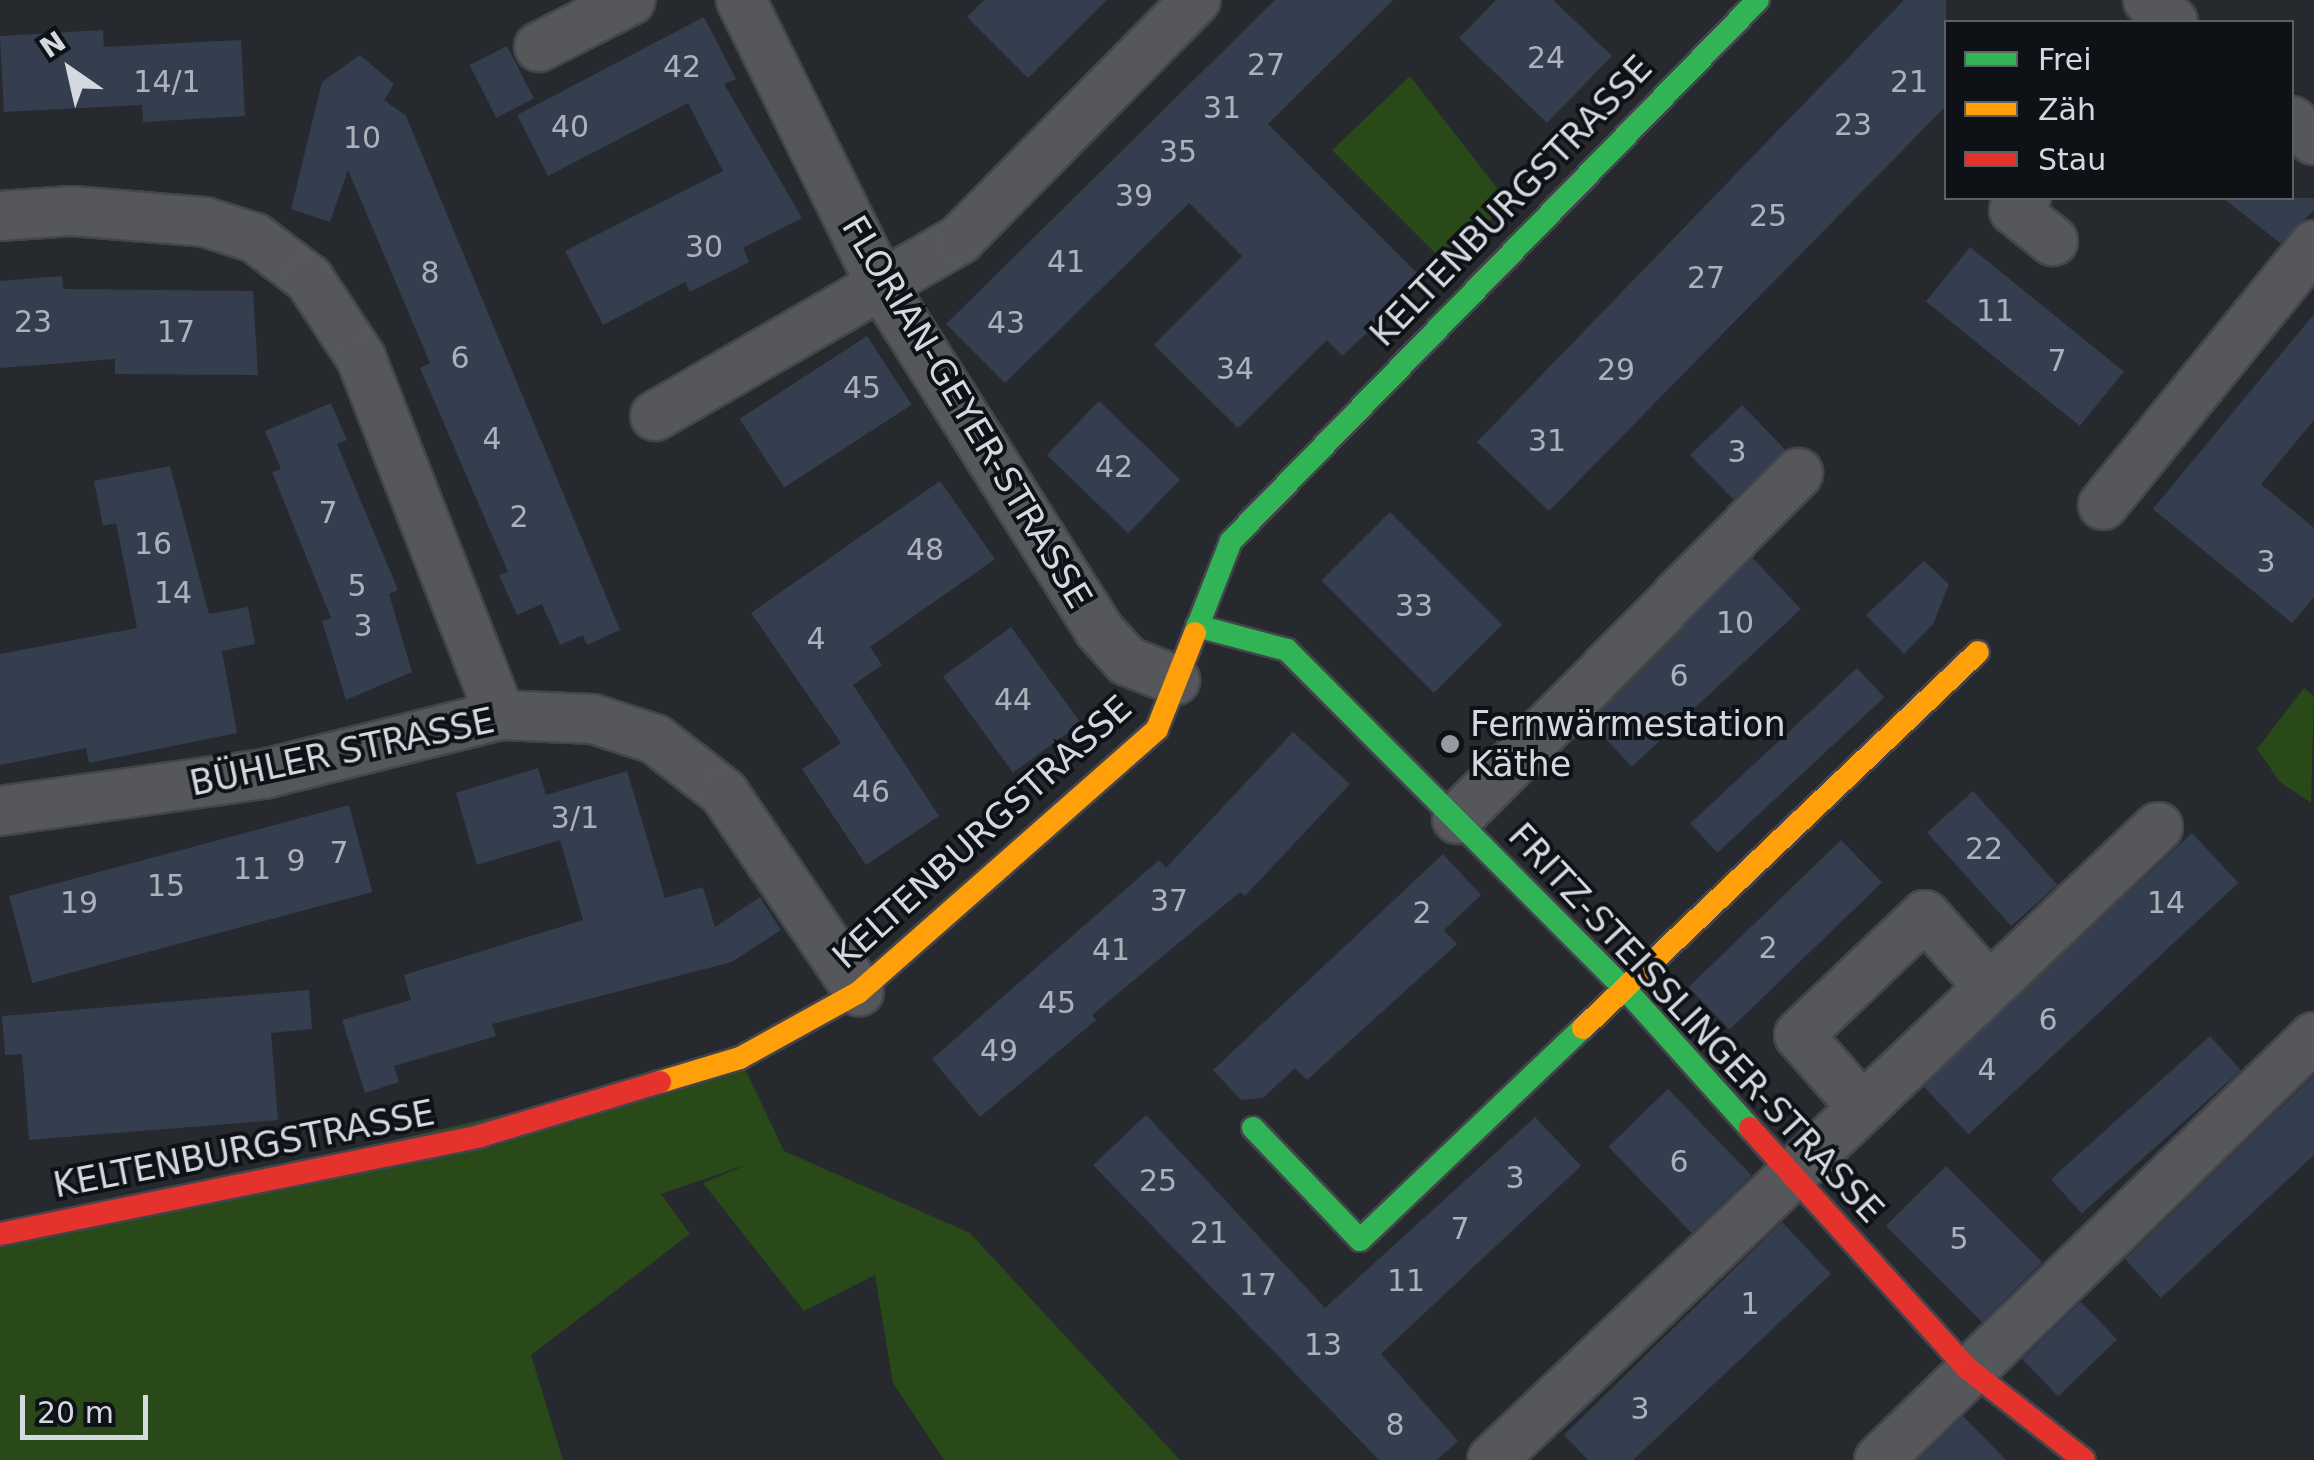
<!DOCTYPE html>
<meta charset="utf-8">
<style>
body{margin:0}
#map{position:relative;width:2314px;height:1460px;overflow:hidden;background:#26292e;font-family:"DejaVu Sans",sans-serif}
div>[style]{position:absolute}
.green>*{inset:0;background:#294918}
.building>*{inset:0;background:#353e4e;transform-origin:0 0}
.roads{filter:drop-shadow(2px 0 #43454a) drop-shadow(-2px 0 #43454a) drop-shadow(0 2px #43454a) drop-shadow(0 -2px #43454a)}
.street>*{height:48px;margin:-24px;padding:0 24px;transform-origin:24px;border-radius:24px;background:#55575b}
.fast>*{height:22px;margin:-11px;padding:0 11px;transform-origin:11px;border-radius:11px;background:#30b455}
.slow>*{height:22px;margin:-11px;padding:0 11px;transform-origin:11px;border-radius:11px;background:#ff9f0a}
.jam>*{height:22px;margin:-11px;padding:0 11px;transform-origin:11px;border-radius:11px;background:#e5322d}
.dots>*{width:28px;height:28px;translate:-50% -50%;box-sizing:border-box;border:5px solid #0e1115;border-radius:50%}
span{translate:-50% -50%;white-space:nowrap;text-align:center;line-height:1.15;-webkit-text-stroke:8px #0e1115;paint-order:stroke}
.number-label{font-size:30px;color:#acb2bb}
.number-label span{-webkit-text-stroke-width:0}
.street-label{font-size:35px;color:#d4d8df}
.poi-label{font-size:35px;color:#d4d8df}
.left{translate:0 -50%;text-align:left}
.legend{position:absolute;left:1944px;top:20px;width:350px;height:180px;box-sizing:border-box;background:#0e1115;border:2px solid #5d6166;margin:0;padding:12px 18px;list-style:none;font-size:30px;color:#d4d8df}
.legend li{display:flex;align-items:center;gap:20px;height:50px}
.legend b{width:50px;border:2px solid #5d6166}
.north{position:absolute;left:20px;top:20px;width:100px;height:100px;-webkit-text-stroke:8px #0e1115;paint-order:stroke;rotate:326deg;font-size:28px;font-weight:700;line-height:40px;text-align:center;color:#d4d8df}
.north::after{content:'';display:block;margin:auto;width:35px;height:45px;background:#d4d8df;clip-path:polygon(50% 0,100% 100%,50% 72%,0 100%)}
.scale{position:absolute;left:20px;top:1395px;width:128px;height:45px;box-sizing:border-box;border:5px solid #d4d8df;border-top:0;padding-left:12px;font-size:30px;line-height:35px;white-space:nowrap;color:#d4d8df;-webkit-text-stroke:8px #0e1115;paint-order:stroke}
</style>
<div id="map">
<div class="green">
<div style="clip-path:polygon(1410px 76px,1508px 202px,1446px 264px,1332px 150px)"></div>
<div style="clip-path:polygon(2304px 688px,2314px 696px,2311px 803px,2280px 782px,2257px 749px)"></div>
<div style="clip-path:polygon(740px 1058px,784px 1151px,970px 1233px,1180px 1460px,944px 1460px,893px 1383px,875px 1275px,804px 1311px,703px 1183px,751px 1163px,661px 1194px,690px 1234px,531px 1355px,563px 1460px,0 1460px,0 1234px)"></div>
</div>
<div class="building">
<div style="clip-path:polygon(984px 0,1107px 0,1028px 78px,967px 17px)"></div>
<div style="clip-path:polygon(1275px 0,1393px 0,1268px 124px,1424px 280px,1342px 356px,1327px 340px,1238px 428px,1154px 345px,1242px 256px,1189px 203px,1005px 383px,946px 324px)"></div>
<div style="clip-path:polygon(1496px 0,1553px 0,1612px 56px,1547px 123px,1459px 38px)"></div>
<div style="clip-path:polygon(1904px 0,1946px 0,1946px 106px,1549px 511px,1477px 442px)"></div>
<div style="clip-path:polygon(704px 17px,736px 79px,724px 84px,802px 218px,743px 248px,749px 262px,690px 292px,685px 282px,603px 325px,565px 251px,723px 171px,688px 103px,548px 176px,517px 115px)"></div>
<div style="clip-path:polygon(103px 30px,104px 47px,241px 40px,245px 116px,143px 122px,142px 105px,4px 112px,0 36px)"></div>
<div style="left:507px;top:46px;width:59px;height:42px;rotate:63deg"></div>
<div style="clip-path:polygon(360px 55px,394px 84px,384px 100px,406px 116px,620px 630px,587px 645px,583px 635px,560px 645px,542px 604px,517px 615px,499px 575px,508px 572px,420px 368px,430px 363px,348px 170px,330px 222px,291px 209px,322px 82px)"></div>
<div style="clip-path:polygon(2223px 198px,2314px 198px,2314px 210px,2280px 243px)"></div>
<div style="left:1970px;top:247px;width:198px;height:70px;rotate:39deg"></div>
<div style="clip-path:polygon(62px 276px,63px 289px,253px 291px,258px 375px,115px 374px,115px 359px,0 368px,0 281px)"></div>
<div style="clip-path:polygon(2314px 314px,2314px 420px,2261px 484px,2314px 528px,2314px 597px,2292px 623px,2153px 509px)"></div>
<div style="left:867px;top:336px;width:82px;height:152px;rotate:57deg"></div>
<div style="left:1099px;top:401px;width:113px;height:75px;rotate:44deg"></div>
<div style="clip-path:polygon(331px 403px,347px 440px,337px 444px,398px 590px,389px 594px,412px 672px,346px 700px,322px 621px,331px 618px,272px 472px,281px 469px,265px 431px)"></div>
<div style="left:1742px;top:405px;width:62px;height:72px;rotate:46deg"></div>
<div style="clip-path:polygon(170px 466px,209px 614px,248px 607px,255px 644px,222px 651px,237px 733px,89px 763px,86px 748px,0 765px,0 654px,137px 628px,116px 523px,103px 526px,94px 481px)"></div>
<div style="clip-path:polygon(940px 481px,995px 559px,870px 647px,882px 665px,853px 685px,939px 816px,866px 865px,802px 769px,841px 743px,751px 613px)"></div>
<div style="left:1390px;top:512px;width:159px;height:97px;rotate:45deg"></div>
<div style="left:1753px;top:558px;width:70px;height:231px;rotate:47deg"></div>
<div style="clip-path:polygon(1924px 561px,1949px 584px,1933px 624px,1904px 654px,1866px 615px)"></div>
<div style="left:1011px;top:627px;width:119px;height:84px;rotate:54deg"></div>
<div style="left:1857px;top:668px;width:40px;height:228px;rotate:47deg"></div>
<div style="clip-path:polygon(1293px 732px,1350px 784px,1245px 896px,1240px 892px,1092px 1015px,1096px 1020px,980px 1117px,932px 1059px,1159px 860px,1166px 868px)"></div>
<div style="clip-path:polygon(538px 768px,546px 795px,627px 771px,665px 898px,703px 887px,715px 927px,760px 897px,781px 930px,732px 962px,492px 1024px,496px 1036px,394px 1066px,399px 1082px,365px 1093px,342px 1020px,411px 1000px,404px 975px,583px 920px,560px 840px,477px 865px,456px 793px)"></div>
<div style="left:1973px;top:791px;width:126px;height:62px;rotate:48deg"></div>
<div style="left:349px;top:805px;width:90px;height:352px;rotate:75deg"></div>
<div style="left:2192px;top:833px;width:68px;height:369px;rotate:47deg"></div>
<div style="left:1841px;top:840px;width:59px;height:212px;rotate:46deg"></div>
<div style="clip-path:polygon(1443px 854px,1481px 895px,1444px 930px,1457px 944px,1307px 1080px,1295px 1068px,1263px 1098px,1241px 1100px,1213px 1070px)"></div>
<div style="clip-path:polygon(309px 990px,312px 1029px,271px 1033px,278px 1120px,29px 1140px,22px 1054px,5px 1055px,2px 1016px)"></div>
<div style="left:2210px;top:1036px;width:46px;height:214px;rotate:48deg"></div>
<div style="clip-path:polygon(2314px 1075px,2314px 1155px,2161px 1298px,2125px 1259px)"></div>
<div style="left:1668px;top:1089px;width:120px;height:83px;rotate:46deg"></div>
<div style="clip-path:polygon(1146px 1115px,1325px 1308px,1535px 1117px,1581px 1166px,1381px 1354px,1458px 1441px,1437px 1460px,1379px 1460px,1093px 1165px)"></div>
<div style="left:1946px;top:1166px;width:136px;height:85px;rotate:45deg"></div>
<div style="clip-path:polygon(1782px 1222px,1831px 1274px,1633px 1460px,1588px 1460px,1564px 1435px)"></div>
<div style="left:2081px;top:1302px;width:52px;height:82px;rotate:46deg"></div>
<div style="clip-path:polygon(1963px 1416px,2006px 1460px,1918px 1460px)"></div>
</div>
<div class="roads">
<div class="street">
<div style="left:741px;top:0;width:315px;rotate:63.8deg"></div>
<div style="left:880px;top:283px;width:410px;rotate:57.7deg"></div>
<div style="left:1099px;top:630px;width:42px;rotate:47.9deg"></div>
<div style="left:1127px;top:661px;width:52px;rotate:21.6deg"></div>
<div style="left:2148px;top:0;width:33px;rotate:41deg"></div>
<div style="left:539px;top:47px;width:103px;rotate:-27.1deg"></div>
<div style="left:2292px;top:121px;width:29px;rotate:41deg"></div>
<div style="left:2026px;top:198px;width:17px;rotate:135deg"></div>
<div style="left:2014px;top:210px;width:50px;rotate:38.5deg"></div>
<div style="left:0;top:216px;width:72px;rotate:-4deg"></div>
<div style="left:72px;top:211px;width:133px;rotate:4.7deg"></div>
<div style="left:205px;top:222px;width:52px;rotate:17.7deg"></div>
<div style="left:255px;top:238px;width:68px;rotate:37.2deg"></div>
<div style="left:309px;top:279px;width:95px;rotate:56.6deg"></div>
<div style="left:361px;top:358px;width:383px;rotate:68.7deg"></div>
<div style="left:655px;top:416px;width:353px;rotate:-30.1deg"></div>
<div style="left:960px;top:239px;width:336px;rotate:-45.4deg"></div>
<div style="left:2103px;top:505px;width:335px;rotate:-50.9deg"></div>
<div style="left:0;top:811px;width:267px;rotate:-8deg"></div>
<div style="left:264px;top:774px;width:243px;rotate:-14deg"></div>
<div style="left:500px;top:715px;width:93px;rotate:2.5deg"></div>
<div style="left:593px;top:719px;width:65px;rotate:17.9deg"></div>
<div style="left:655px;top:739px;width:88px;rotate:38deg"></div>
<div style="left:724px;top:793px;width:240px;rotate:55.8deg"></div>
<div style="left:1457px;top:819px;width:486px;rotate:-45.4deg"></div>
<div style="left:1861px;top:1106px;width:94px;rotate:-131.1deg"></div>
<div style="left:1799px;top:1035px;width:174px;rotate:-43.6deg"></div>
<div style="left:1925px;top:915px;width:96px;rotate:48.4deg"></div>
<div style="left:1492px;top:1460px;width:919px;rotate:-43.54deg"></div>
<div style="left:1879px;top:1460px;width:607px;rotate:-44.2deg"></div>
</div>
<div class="fast">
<div style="left:1197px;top:626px;width:93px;rotate:14.9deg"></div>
<div style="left:1287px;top:650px;width:482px;rotate:45.1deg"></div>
<div style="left:1627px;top:991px;width:184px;rotate:48.1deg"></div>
<div style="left:1195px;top:633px;width:99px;rotate:-68.6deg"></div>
<div style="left:1231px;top:541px;width:755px;rotate:-45.75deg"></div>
<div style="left:1253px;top:1128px;width:155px;rotate:46.3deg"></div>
<div style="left:1360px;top:1240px;width:308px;rotate:-43.6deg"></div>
</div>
<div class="slow">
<div style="left:1583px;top:1028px;width:545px;rotate:-43.59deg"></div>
<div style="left:660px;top:1082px;width:84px;rotate:-16.7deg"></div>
<div style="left:740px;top:1058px;width:136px;rotate:-29deg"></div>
<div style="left:859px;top:992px;width:397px;rotate:-41.4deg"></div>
<div style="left:1157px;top:729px;width:103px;rotate:-68.4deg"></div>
</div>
<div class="jam">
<div style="left:1750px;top:1128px;width:325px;rotate:47.9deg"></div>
<div style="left:1968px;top:1369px;width:147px;rotate:38.1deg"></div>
<div style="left:0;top:1234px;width:490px;rotate:-11.5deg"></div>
<div style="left:480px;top:1136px;width:188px;rotate:-16.7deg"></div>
</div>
</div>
<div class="dots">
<div style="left:1450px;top:744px;background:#979ba1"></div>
</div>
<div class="number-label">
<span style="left:1546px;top:58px">24</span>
<span style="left:1266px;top:65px">27</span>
<span style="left:682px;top:67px">42</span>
<span style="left:167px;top:82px">14/1</span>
<span style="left:1909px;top:82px">21</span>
<span style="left:1222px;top:108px">31</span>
<span style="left:1853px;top:125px">23</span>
<span style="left:570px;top:127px">40</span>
<span style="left:362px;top:138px">10</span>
<span style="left:1178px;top:152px">35</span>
<span style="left:1134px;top:196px">39</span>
<span style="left:1768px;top:216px">25</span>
<span style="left:704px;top:247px">30</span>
<span style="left:1066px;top:262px">41</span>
<span style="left:430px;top:273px">8</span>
<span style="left:1706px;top:278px">27</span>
<span style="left:1995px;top:311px">11</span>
<span style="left:33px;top:322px">23</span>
<span style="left:1006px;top:323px">43</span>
<span style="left:176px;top:332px">17</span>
<span style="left:460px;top:358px">6</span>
<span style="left:2057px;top:361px">7</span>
<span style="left:1235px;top:369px">34</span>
<span style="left:1616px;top:370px">29</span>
<span style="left:862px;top:388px">45</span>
<span style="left:492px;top:439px">4</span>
<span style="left:1547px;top:441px">31</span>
<span style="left:1737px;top:452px">3</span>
<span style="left:1114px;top:467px">42</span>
<span style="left:328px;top:513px">7</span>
<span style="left:519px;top:517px">2</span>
<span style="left:153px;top:544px">16</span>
<span style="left:925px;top:550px">48</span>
<span style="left:2266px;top:562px">3</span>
<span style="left:357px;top:586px">5</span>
<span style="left:173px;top:593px">14</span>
<span style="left:1414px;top:606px">33</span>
<span style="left:1735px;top:623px">10</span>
<span style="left:363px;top:626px">3</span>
<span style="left:816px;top:639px">4</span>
<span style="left:1679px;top:676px">6</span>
<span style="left:1013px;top:700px">44</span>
<span style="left:871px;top:792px">46</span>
<span style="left:575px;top:818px">3/1</span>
<span style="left:1984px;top:849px">22</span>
<span style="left:339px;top:853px">7</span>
<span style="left:296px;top:861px">9</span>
<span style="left:252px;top:869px">11</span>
<span style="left:166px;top:886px">15</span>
<span style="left:1169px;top:901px">37</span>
<span style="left:79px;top:903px">19</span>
<span style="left:2166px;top:903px">14</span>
<span style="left:1422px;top:913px">2</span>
<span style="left:1768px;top:948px">2</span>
<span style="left:1111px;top:950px">41</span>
<span style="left:1057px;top:1003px">45</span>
<span style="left:2048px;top:1020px">6</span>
<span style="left:999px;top:1051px">49</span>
<span style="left:1987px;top:1070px">4</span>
<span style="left:1679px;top:1162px">6</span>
<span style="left:1515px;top:1178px">3</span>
<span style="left:1158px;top:1181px">25</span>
<span style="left:1460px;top:1229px">7</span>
<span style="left:1209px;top:1233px">21</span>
<span style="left:1959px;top:1239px">5</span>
<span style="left:1406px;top:1281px">11</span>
<span style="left:1258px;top:1285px">17</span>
<span style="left:1750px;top:1304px">1</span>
<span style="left:1323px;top:1345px">13</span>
<span style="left:1640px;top:1409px">3</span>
<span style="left:1395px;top:1425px">8</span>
</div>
<div class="street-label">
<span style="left:1511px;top:201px;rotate:-46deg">KELTENBURGSTRASSE</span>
<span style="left:967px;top:412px;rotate:59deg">FLORIAN-GEYER-STRASSE</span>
<span style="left:342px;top:752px;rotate:-12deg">BÜHLER STRASSE</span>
<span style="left:982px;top:832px;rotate:-42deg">KELTENBURGSTRASSE</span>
<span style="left:1696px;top:1023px;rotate:47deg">FRITZ-STEISSLINGER-STRASSE</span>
<span style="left:244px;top:1149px;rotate:-11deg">KELTENBURGSTRASSE</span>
</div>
<div class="poi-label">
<span class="left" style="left:1470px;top:744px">Fernwärmestation<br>Käthe</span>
</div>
<ul class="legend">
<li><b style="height:12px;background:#30b455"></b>Frei</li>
<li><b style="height:12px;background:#ff9f0a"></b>Zäh</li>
<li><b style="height:12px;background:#e5322d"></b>Stau</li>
</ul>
<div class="north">N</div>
<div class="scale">20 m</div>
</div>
